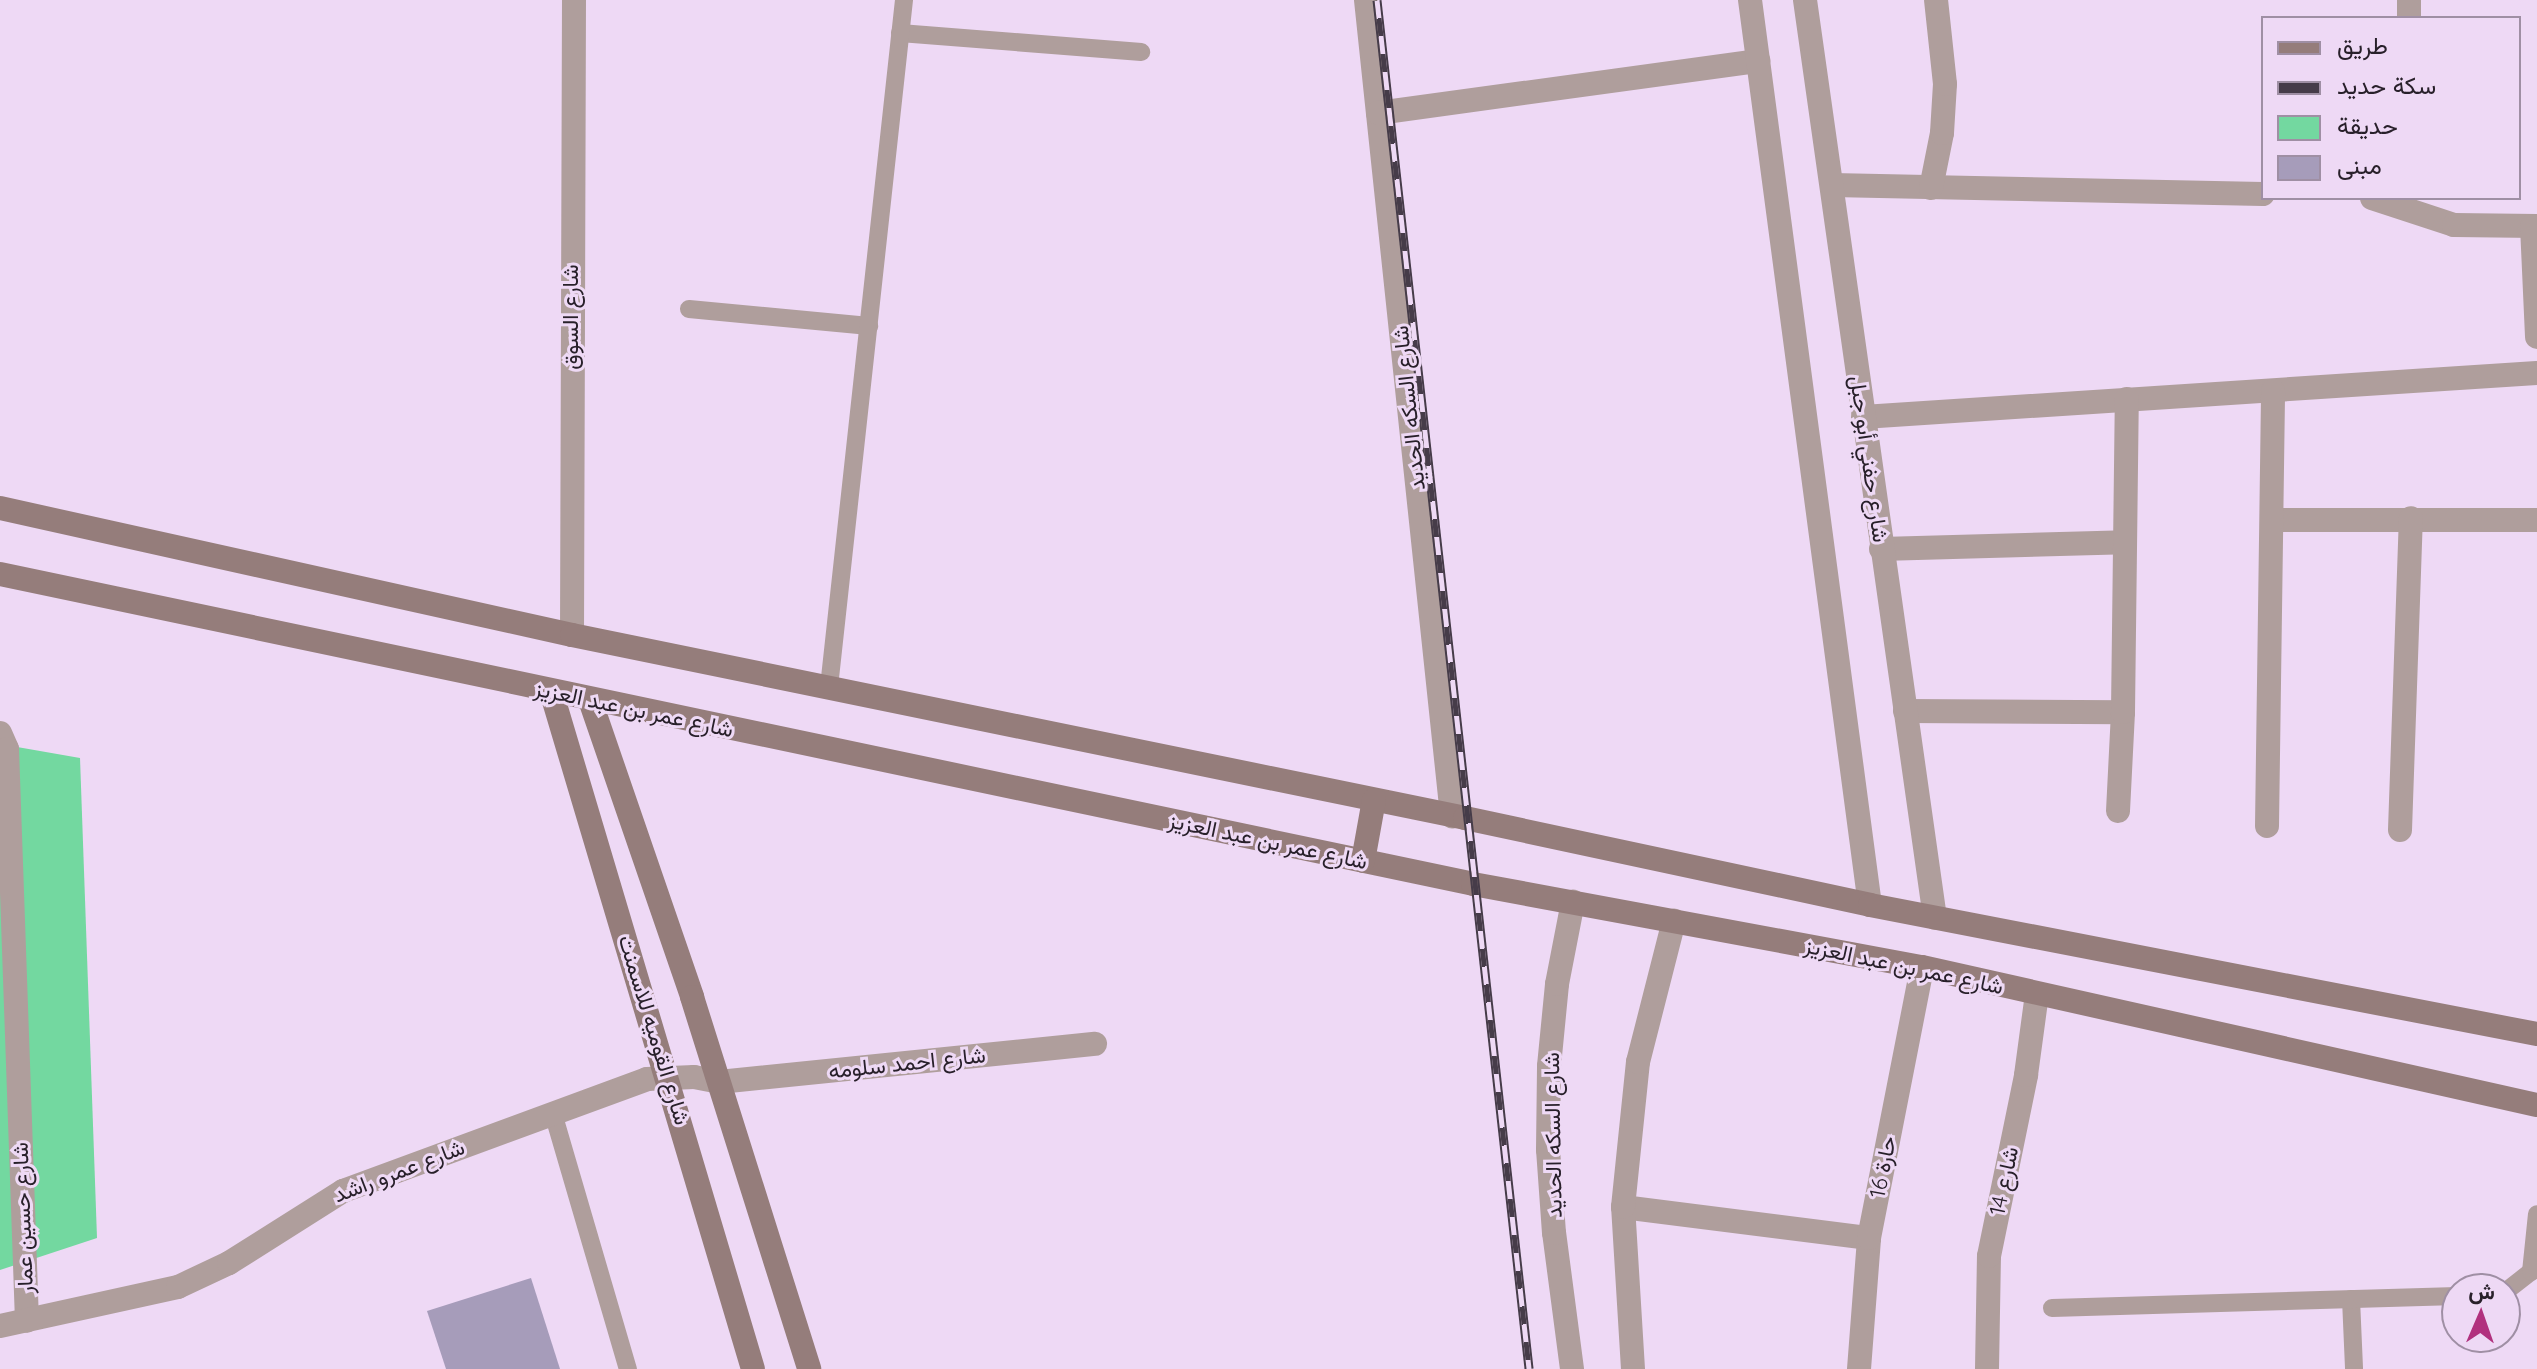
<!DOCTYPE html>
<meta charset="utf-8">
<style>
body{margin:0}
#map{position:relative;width:2537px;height:1369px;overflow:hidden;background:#eed9f5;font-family:Quicksand,Vazirmatn,sans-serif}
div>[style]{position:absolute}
.green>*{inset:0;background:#73d8a0}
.building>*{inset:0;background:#a69cba}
.service>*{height:18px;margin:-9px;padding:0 9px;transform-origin:9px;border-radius:9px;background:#af9e9c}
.minor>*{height:24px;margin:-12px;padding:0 12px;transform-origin:12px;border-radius:12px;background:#af9e9c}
.tertiary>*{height:24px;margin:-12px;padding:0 12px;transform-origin:12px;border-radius:12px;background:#af9e9c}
.secondary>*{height:24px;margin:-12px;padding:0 12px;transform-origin:12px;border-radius:12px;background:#957d7b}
.rail>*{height:9px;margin-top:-4.5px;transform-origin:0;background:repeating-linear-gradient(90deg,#eed9f5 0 18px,#463c49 0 36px);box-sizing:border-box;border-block:2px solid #463c49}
span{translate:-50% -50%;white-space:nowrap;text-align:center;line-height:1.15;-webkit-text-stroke:6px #eed9f5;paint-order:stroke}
.street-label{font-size:22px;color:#28202a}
.legend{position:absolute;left:2261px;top:16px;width:260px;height:184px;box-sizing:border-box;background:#eed9f5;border:2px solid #9f8fa4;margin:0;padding:10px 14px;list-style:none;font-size:24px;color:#28202a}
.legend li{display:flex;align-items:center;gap:16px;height:40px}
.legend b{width:40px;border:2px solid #9f8fa4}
.north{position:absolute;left:2441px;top:1273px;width:80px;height:80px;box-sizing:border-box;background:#eed9f5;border:2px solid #9f8fa4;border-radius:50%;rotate:2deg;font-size:22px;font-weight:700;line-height:32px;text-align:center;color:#28202a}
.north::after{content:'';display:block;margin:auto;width:28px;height:36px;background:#b1317e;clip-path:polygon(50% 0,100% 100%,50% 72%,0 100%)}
</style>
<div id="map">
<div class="green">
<div style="clip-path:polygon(0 744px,80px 758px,97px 1238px,0 1270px)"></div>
</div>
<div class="building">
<div style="clip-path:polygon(531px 1278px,560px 1369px,446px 1369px,427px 1311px)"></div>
</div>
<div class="service">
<div style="left:900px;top:33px;width:242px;rotate:4.5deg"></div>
<div style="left:689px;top:309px;width:181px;rotate:5.4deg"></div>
<div style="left:829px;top:687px;width:691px;rotate:-83.77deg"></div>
<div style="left:553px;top:1113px;width:267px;rotate:73.7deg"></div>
<div style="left:2505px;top:1292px;width:33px;rotate:-38deg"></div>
<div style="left:2531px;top:1272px;width:58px;rotate:-84.1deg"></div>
<div style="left:2351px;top:1299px;width:70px;rotate:87.5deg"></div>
<div style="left:2052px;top:1308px;width:405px;rotate:-1.7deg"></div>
</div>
<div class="minor">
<div style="left:1366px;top:0;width:821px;rotate:83.98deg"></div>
<div style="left:2409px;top:18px;width:18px;rotate:-90deg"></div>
<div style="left:1378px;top:113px;width:384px;rotate:-7.8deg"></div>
<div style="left:1832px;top:185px;width:431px;rotate:1.2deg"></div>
<div style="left:1931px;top:188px;width:56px;rotate:-78.7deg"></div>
<div style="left:1942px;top:133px;width:49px;rotate:-86.5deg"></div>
<div style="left:1945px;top:84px;width:84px;rotate:-96.1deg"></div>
<div style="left:2372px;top:198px;width:86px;rotate:18.2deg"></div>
<div style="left:2454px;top:225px;width:83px;rotate:0.7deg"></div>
<div style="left:2532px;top:226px;width:111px;rotate:87.4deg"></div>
<div style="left:1863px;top:417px;width:675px;rotate:-3.74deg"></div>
<div style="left:2274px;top:520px;width:263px"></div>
<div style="left:1881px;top:549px;width:244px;rotate:-1.6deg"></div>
<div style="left:572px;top:635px;width:635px;rotate:-89.82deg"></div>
<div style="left:1905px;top:711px;width:218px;rotate:0.3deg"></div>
<div style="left:0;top:733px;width:17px;rotate:66deg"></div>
<div style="left:7px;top:749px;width:572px;rotate:88deg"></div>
<div style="left:2118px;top:811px;width:99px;rotate:-87.1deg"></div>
<div style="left:2123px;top:712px;width:313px;rotate:-89.3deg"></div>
<div style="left:2267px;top:826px;width:435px;rotate:-89.2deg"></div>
<div style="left:2400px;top:830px;width:312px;rotate:-88deg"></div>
<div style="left:1623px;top:1207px;width:248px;rotate:7.2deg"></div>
<div style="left:0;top:1326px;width:182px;rotate:-12.4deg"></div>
<div style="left:178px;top:1287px;width:56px;rotate:-25.2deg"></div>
<div style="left:229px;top:1263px;width:135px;rotate:-32.3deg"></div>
<div style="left:343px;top:1191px;width:324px;rotate:-20.2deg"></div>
<div style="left:647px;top:1079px;width:47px;rotate:-2.4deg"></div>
<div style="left:694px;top:1077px;width:25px;rotate:11deg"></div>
<div style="left:719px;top:1082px;width:378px;rotate:-5.8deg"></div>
<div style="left:1572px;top:1369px;width:137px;rotate:-97.5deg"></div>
<div style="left:1554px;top:1233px;width:83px;rotate:-94.1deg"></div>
<div style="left:1548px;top:1150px;width:84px;rotate:-89.3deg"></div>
<div style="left:1549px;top:1066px;width:82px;rotate:-84.4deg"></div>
<div style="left:1557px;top:984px;width:84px;rotate:-79deg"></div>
<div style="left:1633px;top:1369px;width:162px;rotate:-93.5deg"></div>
<div style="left:1623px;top:1207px;width:146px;rotate:-84.1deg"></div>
<div style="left:1638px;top:1062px;width:146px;rotate:-75.7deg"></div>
<div style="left:1859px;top:1369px;width:131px;rotate:-85.6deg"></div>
<div style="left:1869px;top:1238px;width:276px;rotate:-78.9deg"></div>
<div style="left:1987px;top:1369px;width:113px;rotate:-89deg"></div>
<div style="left:1989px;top:1256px;width:185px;rotate:-78.4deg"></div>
<div style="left:2026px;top:1075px;width:82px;rotate:-82.3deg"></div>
</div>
<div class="tertiary">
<div style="left:1750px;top:0;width:913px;rotate:82.45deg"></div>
<div style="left:1805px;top:0;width:927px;rotate:81.94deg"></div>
</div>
<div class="secondary">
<div style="left:0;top:508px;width:586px;rotate:12.52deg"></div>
<div style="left:572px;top:635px;width:912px;rotate:11.58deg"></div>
<div style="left:1465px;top:818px;width:414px;rotate:12.1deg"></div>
<div style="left:1870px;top:905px;width:679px;rotate:10.95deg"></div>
<div style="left:0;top:574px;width:1505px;rotate:11.88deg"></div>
<div style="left:1473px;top:884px;width:457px;rotate:10.5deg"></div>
<div style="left:1922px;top:967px;width:630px;rotate:12.65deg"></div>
<div style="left:551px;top:691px;width:707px;rotate:73.41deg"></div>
<div style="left:590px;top:700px;width:314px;rotate:71deg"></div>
<div style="left:692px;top:997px;width:390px;rotate:72.5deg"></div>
<div style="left:1363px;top:861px;width:62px;rotate:-79.8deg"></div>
</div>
<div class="rail">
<div style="left:1377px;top:0;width:1377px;rotate:83.66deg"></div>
</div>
<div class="street-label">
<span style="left:571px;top:317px;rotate:-90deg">شارع السوق</span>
<span style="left:1409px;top:408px;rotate:-96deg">شارع السكه الحديد</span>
<span style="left:1869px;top:459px;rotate:82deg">شارع حفني أبو جبل</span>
<span style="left:634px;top:709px;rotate:12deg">شارع عمر بن عبد العزيز</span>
<span style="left:1268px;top:841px;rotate:12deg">شارع عمر بن عبد العزيز</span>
<span style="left:1904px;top:966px;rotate:12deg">شارع عمر بن عبد العزيز</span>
<span style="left:654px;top:1030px;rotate:73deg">شارع القوميه للاسمنت</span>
<span style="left:907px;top:1063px;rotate:-6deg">شارع احمد سلومه</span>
<span style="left:1553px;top:1135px;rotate:-91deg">شارع السكه الحديد</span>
<span style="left:1883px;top:1167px;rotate:-79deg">حارة 16</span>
<span style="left:399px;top:1171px;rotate:-21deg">شارع عمرو راشد</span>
<span style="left:2004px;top:1181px;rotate:-78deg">شارع 14</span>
<span style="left:23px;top:1218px;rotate:-92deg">شارع حسين عمار</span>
</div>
<ul class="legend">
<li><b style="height:10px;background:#957d7b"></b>طريق</li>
<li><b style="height:10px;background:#463c49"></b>سكة حديد</li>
<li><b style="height:22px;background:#73d8a0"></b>حديقة</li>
<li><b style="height:22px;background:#a69cba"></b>مبنى</li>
</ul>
<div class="north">ش</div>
</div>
